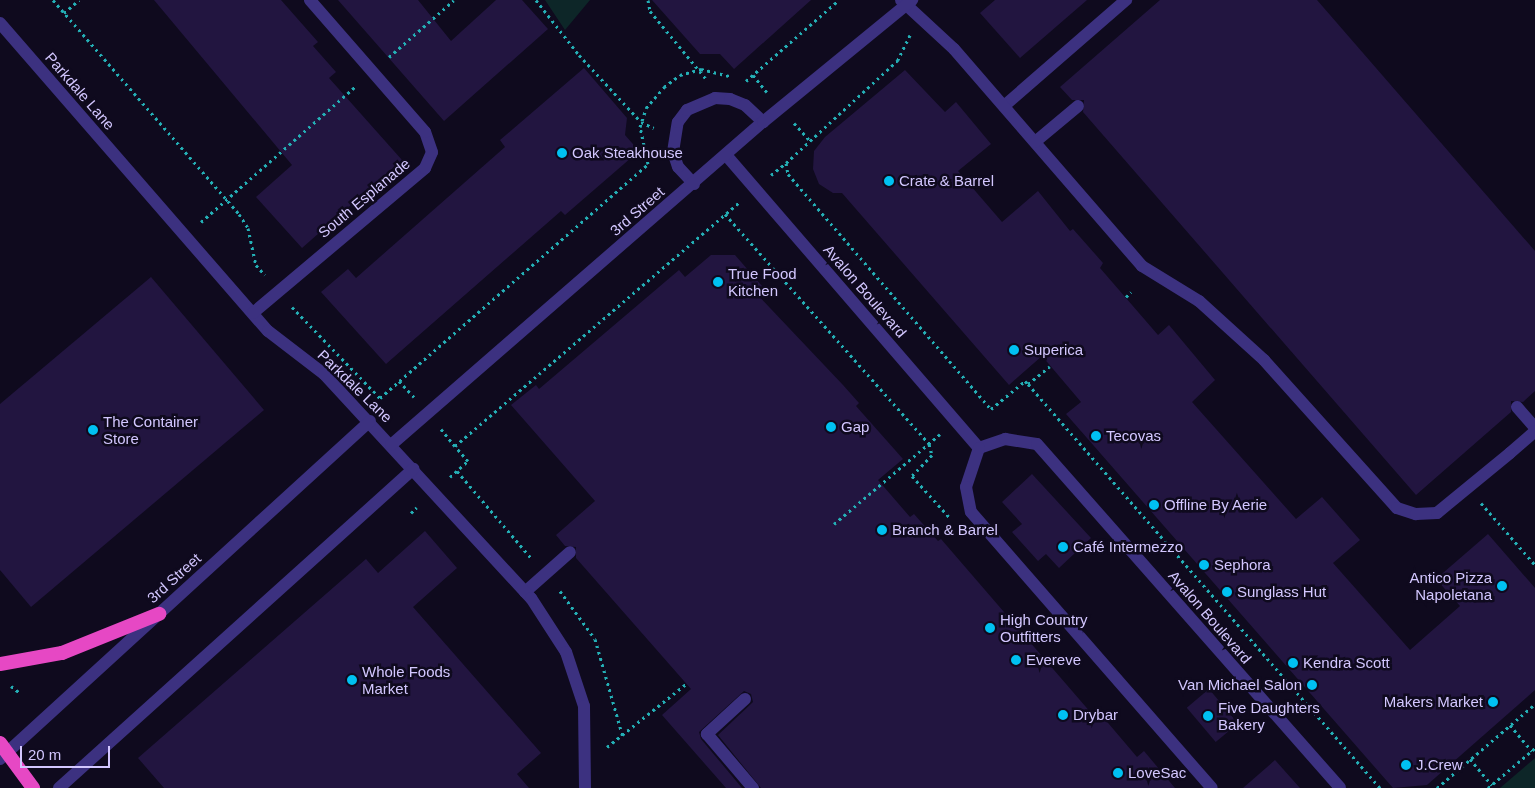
<!DOCTYPE html>
<meta charset="utf-8">
<style>
body{margin:0}
#map{position:relative;width:1535px;height:788px;overflow:hidden;background:#0f0a1e;font-family:Arial,sans-serif}
div>[style]{position:absolute}
.green>*{inset:0;background:#0d2628}
.building>*{inset:0;background:#221540;transform-origin:0 0}
.path>*{height:3px;margin-top:-1.5px;transform-origin:0;background:repeating-linear-gradient(90deg,#24b0b6 0 2.5px,transparent 0 6.5px)}
.service>*{height:12px;margin:-6px;padding:0 6px;transform-origin:6px;border-radius:6px;background:#3c3180}
.minor>*{height:12px;margin:-6px;padding:0 6px;transform-origin:6px;border-radius:6px;background:#3c3180}
.trunk>*{height:14px;margin:-7px;padding:0 7px;transform-origin:7px;border-radius:7px;background:#e648c4}
.dots>*{width:14px;height:14px;translate:-50% -50%;box-sizing:border-box;border:2px solid #0f0a1e;border-radius:50%}
span{translate:-50% -50%;white-space:nowrap;text-align:center;line-height:1.15;-webkit-text-stroke:5px #0f0a1e;paint-order:stroke}
.street-label{font-size:15px;color:#d3c7ff}
.poi-label{font-size:15px;color:#d3c7ff}
.left{translate:0 -50%;text-align:left}
.right{translate:-100% -50%;text-align:right}
.scale{position:absolute;left:20px;top:746px;width:90px;height:22px;box-sizing:border-box;border:2px solid #d3c7ff;border-top:0;padding-left:6px;font-size:15px;line-height:18px;white-space:nowrap;color:#d3c7ff;-webkit-text-stroke:4px #0f0a1e;paint-order:stroke}
</style>
<div id="map">
<div class="green">
<div style="clip-path:polygon(545px 0,590px 0,565px 30px)"></div>
<div style="clip-path:polygon(1535px 758px,1535px 788px,1500px 788px)"></div>
</div>
<div class="building">
<div style="clip-path:polygon(154px 0,281px 0,318px 42px,313px 46px,336px 72px,329px 78px,402px 160px,302px 248px,256px 197px,292px 165px)"></div>
<div style="clip-path:polygon(338px 0,418px 0,451px 41px,496px 0,522px 0,548px 29px,444px 121px)"></div>
<div style="clip-path:polygon(652px 0,811px 0,734px 69px,720px 54px,700px 54px)"></div>
<div style="clip-path:polygon(995px 0,1087px 0,1020px 58px,980px 13px)"></div>
<div style="clip-path:polygon(1160px 0,1317px 0,1535px 251px,1535px 391px,1523px 402px,1511px 401px,1511px 412px,1416px 495px,1083px 112px,1084px 100px,1072px 100px,1060px 87px)"></div>
<div style="clip-path:polygon(584px 68px,627px 118px,625px 135px,639px 151px,565px 215px,561px 211px,386px 364px,321px 292px,348px 269px,356px 278px,505px 147px,500px 140px)"></div>
<div style="clip-path:polygon(905px 70px,945px 112px,956px 102px,991px 144px,958px 171px,1002px 222px,1038px 191px,1070px 231px,1073px 229px,1103px 263px,1100px 268px,1158px 335px,1169px 325px,1215px 380px,1192px 402px,1296px 519px,1322px 497px,1360px 540px,1333px 563px,1410px 650px,1460px 606px,1436px 579px,1488px 534px,1535px 588px,1535px 690px,1427px 785px,1393px 788px,1066px 414px,1081px 402px,1042px 356px,1009px 385px,842px 193px,833px 193px,819px 184px,813px 169px,814px 151px,825px 137px)"></div>
<div style="clip-path:polygon(711px 255px,735px 255px,762px 286px,755px 292px,843px 385px,859px 403px,856px 406px,903px 459px,878px 480px,910px 517px,914px 514px,938px 541px,941px 539px,1098px 721px,1103px 717px,1137px 757px,1144px 751px,1175px 788px,761px 788px,718px 735px,753px 702px,751px 694px,744px 691px,699px 732px,701px 739px,742px 788px,726px 788px,662px 715px,691px 689px,576px 558px,576px 547px,565px 546px,556px 535px,595px 501px,511px 405px,536px 385px,539px 389px,679px 270px,685px 277px)"></div>
<div style="clip-path:polygon(151px 277px,264px 410px,31px 607px,0 570px,0 404px)"></div>
<div style="clip-path:polygon(1032px 474px,1091px 538px,1059px 568px,1046px 554px,1038px 561px,1012px 532px,1022px 524px,1002px 502px)"></div>
<div style="clip-path:polygon(425px 531px,457px 568px,413px 607px,541px 753px,517px 774px,529px 788px,164px 788px,138px 758px,366px 559px,378px 573px)"></div>
<div style="left:1209px;top:689px;width:45px;height:29px;rotate:50deg"></div>
<div style="clip-path:polygon(1275px 760px,1300px 788px,1243px 788px)"></div>
</div>
<div class="path">
<div style="left:53px;top:0;width:284px;rotate:49deg"></div>
<div style="left:239px;top:214px;width:17px;rotate:57deg"></div>
<div style="left:248px;top:228px;width:38px;rotate:78deg"></div>
<div style="left:256px;top:265px;width:13px;rotate:48deg"></div>
<div style="left:536px;top:0;width:70px;rotate:52deg"></div>
<div style="left:579px;top:55px;width:91px;rotate:47.2deg"></div>
<div style="left:641px;top:122px;width:14px;rotate:25deg"></div>
<div style="left:648px;top:0;width:11px;rotate:80deg"></div>
<div style="left:650px;top:11px;width:88px;rotate:50.5deg"></div>
<div style="left:64px;top:13px;width:20px;rotate:-41deg"></div>
<div style="left:910px;top:35px;width:28px;rotate:116deg"></div>
<div style="left:898px;top:60px;width:152px;rotate:137.4deg"></div>
<div style="left:786px;top:163px;width:11px;rotate:80deg"></div>
<div style="left:788px;top:174px;width:311px;rotate:49.2deg"></div>
<div style="left:991px;top:409px;width:44px;rotate:-39.5deg"></div>
<div style="left:1025px;top:381px;width:4px;rotate:45deg"></div>
<div style="left:1028px;top:384px;width:536px;rotate:48.93deg"></div>
<div style="left:389px;top:57px;width:86px;rotate:-41.2deg"></div>
<div style="left:753px;top:75px;width:22px;rotate:51deg"></div>
<div style="left:746px;top:81px;width:123px;rotate:-41.1deg"></div>
<div style="left:794px;top:123px;width:24px;rotate:48deg"></div>
<div style="left:771px;top:175px;width:19px;rotate:-39deg"></div>
<div style="left:725px;top:214px;width:307px;rotate:48.4deg"></div>
<div style="left:929px;top:444px;width:11px;rotate:75deg"></div>
<div style="left:932px;top:455px;width:29px;rotate:134deg"></div>
<div style="left:912px;top:476px;width:57px;rotate:47.9deg"></div>
<div style="left:201px;top:222px;width:206px;rotate:-41.3deg"></div>
<div style="left:1126px;top:297px;width:7px;rotate:-45deg"></div>
<div style="left:292px;top:307px;width:127px;rotate:46deg"></div>
<div style="left:380px;top:398px;width:356px;rotate:-41.1deg"></div>
<div style="left:648px;top:164px;width:38px;rotate:-102deg"></div>
<div style="left:640px;top:127px;width:20px;rotate:-72deg"></div>
<div style="left:646px;top:108px;width:28px;rotate:-49deg"></div>
<div style="left:664px;top:87px;width:20px;rotate:-37deg"></div>
<div style="left:680px;top:75px;width:22px;rotate:-16deg"></div>
<div style="left:701px;top:69px;width:30px;rotate:14deg"></div>
<div style="left:399px;top:381px;width:22px;rotate:47deg"></div>
<div style="left:1028px;top:384px;width:28px;rotate:-39deg"></div>
<div style="left:441px;top:429px;width:22px;rotate:51deg"></div>
<div style="left:457px;top:471px;width:114px;rotate:49.6deg"></div>
<div style="left:450px;top:477px;width:24px;rotate:-42deg"></div>
<div style="left:468px;top:461px;width:20px;rotate:-131deg"></div>
<div style="left:455px;top:446px;width:375px;rotate:-40.6deg"></div>
<div style="left:1481px;top:503px;width:82px;rotate:48.9deg"></div>
<div style="left:411px;top:513px;width:8px;rotate:-45deg"></div>
<div style="left:834px;top:524px;width:139px;rotate:-40.3deg"></div>
<div style="left:560px;top:591px;width:59px;rotate:53.9deg"></div>
<div style="left:595px;top:639px;width:102px;rotate:74.1deg"></div>
<div style="left:11px;top:686px;width:11px;rotate:38deg"></div>
<div style="left:1510px;top:725px;width:34px;rotate:50deg"></div>
<div style="left:607px;top:747px;width:101px;rotate:-38.6deg"></div>
<div style="left:1470px;top:759px;width:34px;rotate:50deg"></div>
<div style="left:1437px;top:788px;width:129px;rotate:-40.6deg"></div>
<div style="left:1488px;top:788px;width:62px;rotate:-40.4deg"></div>
</div>
<div class="service">
<div style="left:1004px;top:106px;width:162px;rotate:-41deg"></div>
<div style="left:1517px;top:407px;width:28px;rotate:49deg"></div>
<div style="left:1510px;top:453px;width:33px;rotate:-41deg"></div>
<div style="left:525px;top:592px;width:60px;rotate:-41.6deg"></div>
<div style="left:745px;top:699px;width:52px;rotate:137.4deg"></div>
<div style="left:707px;top:734px;width:71px;rotate:49.6deg"></div>
</div>
<div class="minor">
<div style="left:901px;top:0;width:72px;rotate:42.8deg"></div>
<div style="left:954px;top:49px;width:287px;rotate:49.1deg"></div>
<div style="left:1142px;top:266px;width:67px;rotate:31.6deg"></div>
<div style="left:1199px;top:301px;width:88px;rotate:42.2deg"></div>
<div style="left:1264px;top:360px;width:199px;rotate:48.1deg"></div>
<div style="left:1397px;top:508px;width:20px;rotate:18deg"></div>
<div style="left:1416px;top:514px;width:21px;rotate:-3deg"></div>
<div style="left:1437px;top:513px;width:94px;rotate:-39.4deg"></div>
<div style="left:0;top:23px;width:408px;rotate:49deg"></div>
<div style="left:268px;top:331px;width:71px;rotate:37.5deg"></div>
<div style="left:324px;top:374px;width:305px;rotate:47.3deg"></div>
<div style="left:531px;top:598px;width:64px;rotate:57.1deg"></div>
<div style="left:566px;top:652px;width:57px;rotate:71.6deg"></div>
<div style="left:584px;top:706px;width:82px;rotate:89.3deg"></div>
<div style="left:1035px;top:142px;width:56px;rotate:-39.9deg"></div>
<div style="left:726px;top:155px;width:387px;rotate:49.2deg"></div>
<div style="left:694px;top:184px;width:23px;rotate:-133deg"></div>
<div style="left:678px;top:167px;width:16px;rotate:-108deg"></div>
<div style="left:673px;top:152px;width:30px;rotate:-81deg"></div>
<div style="left:678px;top:122px;width:15px;rotate:-53deg"></div>
<div style="left:687px;top:110px;width:30px;rotate:-23deg"></div>
<div style="left:715px;top:98px;width:15px;rotate:4deg"></div>
<div style="left:730px;top:99px;width:16px;rotate:22deg"></div>
<div style="left:745px;top:105px;width:25px;rotate:43deg"></div>
<div style="left:253px;top:313px;width:225px;rotate:-40.1deg"></div>
<div style="left:425px;top:168px;width:17px;rotate:-66deg"></div>
<div style="left:432px;top:152px;width:21px;rotate:-109deg"></div>
<div style="left:425px;top:132px;width:175px;rotate:-131.1deg"></div>
<div style="left:391px;top:445px;width:493px;rotate:-41deg"></div>
<div style="left:763px;top:122px;width:193px;rotate:-39.3deg"></div>
<div style="left:979px;top:448px;width:28px;rotate:-19deg"></div>
<div style="left:1005px;top:439px;width:32px;rotate:9deg"></div>
<div style="left:1037px;top:444px;width:458px;rotate:48.6deg"></div>
<div style="left:979px;top:448px;width:41px;rotate:108.4deg"></div>
<div style="left:966px;top:487px;width:25px;rotate:79deg"></div>
<div style="left:971px;top:512px;width:366px;rotate:48.9deg"></div>
<div style="left:0;top:759px;width:501px;rotate:-42.41deg"></div>
<div style="left:59px;top:788px;width:477px;rotate:-42deg"></div>
</div>
<div class="trunk">
<div style="left:0;top:664px;width:63px;rotate:-10.1deg"></div>
<div style="left:62px;top:653px;width:105px;rotate:-21.9deg"></div>
<div style="left:0;top:743px;width:56px;rotate:53.7deg"></div>
</div>
<div class="dots">
<div style="left:562px;top:153px;background:#00c1f2"></div>
<div style="left:889px;top:181px;background:#00c1f2"></div>
<div style="left:718px;top:282px;background:#00c1f2"></div>
<div style="left:1014px;top:350px;background:#00c1f2"></div>
<div style="left:831px;top:427px;background:#00c1f2"></div>
<div style="left:93px;top:430px;background:#00c1f2"></div>
<div style="left:1096px;top:436px;background:#00c1f2"></div>
<div style="left:1154px;top:505px;background:#00c1f2"></div>
<div style="left:882px;top:530px;background:#00c1f2"></div>
<div style="left:1063px;top:547px;background:#00c1f2"></div>
<div style="left:1204px;top:565px;background:#00c1f2"></div>
<div style="left:1502px;top:586px;background:#00c1f2"></div>
<div style="left:1227px;top:592px;background:#00c1f2"></div>
<div style="left:990px;top:628px;background:#00c1f2"></div>
<div style="left:1016px;top:660px;background:#00c1f2"></div>
<div style="left:1293px;top:663px;background:#00c1f2"></div>
<div style="left:352px;top:680px;background:#00c1f2"></div>
<div style="left:1312px;top:685px;background:#00c1f2"></div>
<div style="left:1493px;top:702px;background:#00c1f2"></div>
<div style="left:1063px;top:715px;background:#00c1f2"></div>
<div style="left:1208px;top:716px;background:#00c1f2"></div>
<div style="left:1406px;top:765px;background:#00c1f2"></div>
<div style="left:1118px;top:773px;background:#00c1f2"></div>
</div>
<div class="street-label">
<span style="left:80px;top:91px;rotate:49deg">Parkdale Lane</span>
<span style="left:364px;top:198px;rotate:-40deg">South Esplanade</span>
<span style="left:637px;top:211px;rotate:-41deg">3rd Street</span>
<span style="left:865px;top:291px;rotate:49deg">Avalon Boulevard</span>
<span style="left:355px;top:386px;rotate:44deg">Parkdale Lane</span>
<span style="left:174px;top:578px;rotate:-42deg">3rd Street</span>
<span style="left:1210px;top:617px;rotate:49deg">Avalon Boulevard</span>
</div>
<div class="poi-label">
<span class="left" style="left:572px;top:153px">Oak Steakhouse</span>
<span class="left" style="left:899px;top:181px">Crate &amp; Barrel</span>
<span class="left" style="left:728px;top:282px">True Food<br>Kitchen</span>
<span class="left" style="left:1024px;top:350px">Superica</span>
<span class="left" style="left:103px;top:430px">The Container<br>Store</span>
<span class="left" style="left:841px;top:427px">Gap</span>
<span class="left" style="left:1106px;top:436px">Tecovas</span>
<span class="left" style="left:1164px;top:505px">Offline By Aerie</span>
<span class="left" style="left:892px;top:530px">Branch &amp; Barrel</span>
<span class="left" style="left:1073px;top:547px">Café Intermezzo</span>
<span class="left" style="left:1214px;top:565px">Sephora</span>
<span class="right" style="left:1492px;top:586px">Antico Pizza<br>Napoletana</span>
<span class="left" style="left:1237px;top:592px">Sunglass Hut</span>
<span class="left" style="left:1000px;top:628px">High Country<br>Outfitters</span>
<span class="left" style="left:1026px;top:660px">Evereve</span>
<span class="left" style="left:1303px;top:663px">Kendra Scott</span>
<span class="left" style="left:362px;top:680px">Whole Foods<br>Market</span>
<span class="right" style="left:1302px;top:685px">Van Michael Salon</span>
<span class="right" style="left:1483px;top:702px">Makers Market</span>
<span class="left" style="left:1218px;top:716px">Five Daughters<br>Bakery</span>
<span class="left" style="left:1073px;top:715px">Drybar</span>
<span class="left" style="left:1416px;top:765px">J.Crew</span>
<span class="left" style="left:1128px;top:773px">LoveSac</span>
</div>
<div class="scale">20 m</div>
</div>
